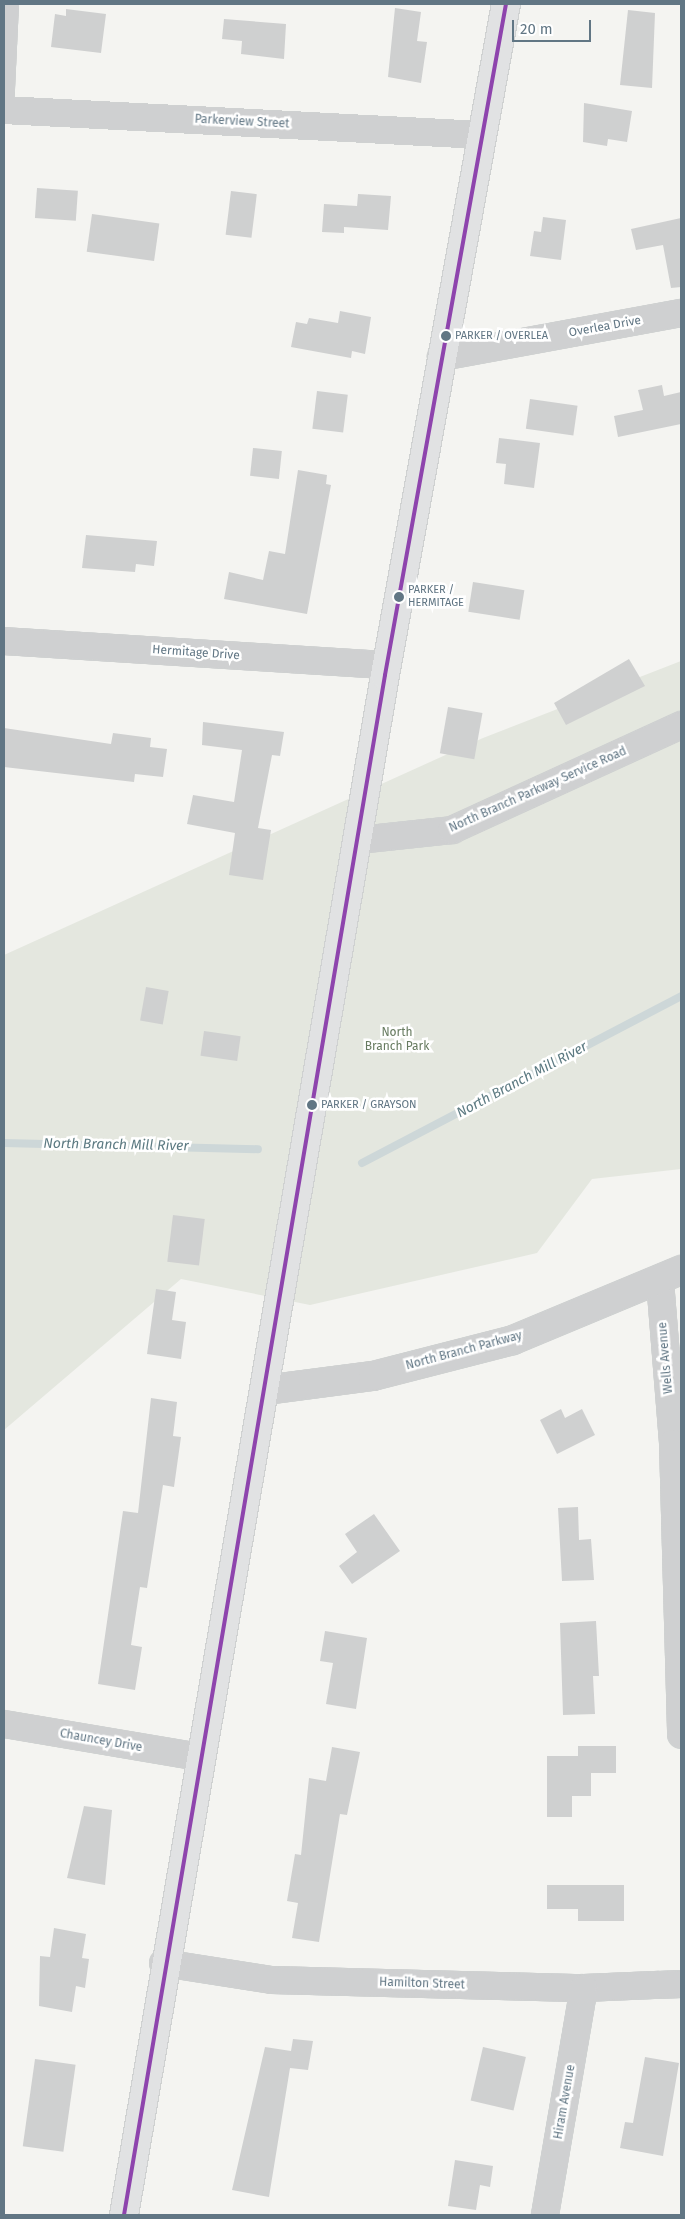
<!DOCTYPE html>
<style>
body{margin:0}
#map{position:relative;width:685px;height:2219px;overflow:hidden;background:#f4f4f1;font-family:"Fira Sans",sans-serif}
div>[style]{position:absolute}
.green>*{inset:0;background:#e4e7df}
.stream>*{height:8px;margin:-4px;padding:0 4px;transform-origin:4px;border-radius:4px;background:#cdd7d8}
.building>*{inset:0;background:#cfd0d0;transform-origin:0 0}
.roads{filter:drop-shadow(1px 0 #cfd1d1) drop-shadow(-1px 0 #cfd1d1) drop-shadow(0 1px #cfd1d1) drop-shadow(0 -1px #cfd1d1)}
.service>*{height:12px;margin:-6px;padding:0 6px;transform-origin:6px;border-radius:6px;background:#cfd0d1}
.minor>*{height:26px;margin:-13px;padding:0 13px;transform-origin:13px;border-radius:13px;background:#cfd0d1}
.tertiary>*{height:28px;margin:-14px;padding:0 14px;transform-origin:14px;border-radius:14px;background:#cfd0d1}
.primary>*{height:28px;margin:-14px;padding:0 14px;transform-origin:14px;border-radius:14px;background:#e1e2e3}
.bus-1>*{height:4px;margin:-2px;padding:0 2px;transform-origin:2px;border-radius:2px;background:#8e44ad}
.dots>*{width:14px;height:14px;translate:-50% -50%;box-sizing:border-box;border:2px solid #fff;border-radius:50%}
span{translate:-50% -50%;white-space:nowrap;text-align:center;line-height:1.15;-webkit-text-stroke:5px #fff;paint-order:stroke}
.bus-label{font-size:11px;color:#617684}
.left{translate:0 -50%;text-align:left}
.street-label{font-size:12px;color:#617684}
.park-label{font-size:12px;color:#677b60}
.water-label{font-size:14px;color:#5c7a82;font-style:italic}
.frame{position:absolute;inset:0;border:5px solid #617684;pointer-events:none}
.scale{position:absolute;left:512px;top:20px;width:79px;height:22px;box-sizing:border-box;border:2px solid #617684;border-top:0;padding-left:6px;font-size:15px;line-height:18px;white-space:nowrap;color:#617684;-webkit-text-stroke:4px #fff;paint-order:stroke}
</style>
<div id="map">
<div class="green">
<div style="clip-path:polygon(681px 661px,681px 1169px,592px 1179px,537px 1253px,310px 1305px,181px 1279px,4px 1430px,4px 955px,483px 738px)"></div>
</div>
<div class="stream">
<div style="left:4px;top:1143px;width:254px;rotate:1.4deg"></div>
<div style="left:362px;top:1163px;width:360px;rotate:-27.6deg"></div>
</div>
<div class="building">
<div style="clip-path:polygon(395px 8px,421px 12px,417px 41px,427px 42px,421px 83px,388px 77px)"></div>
<div style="clip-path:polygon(66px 9px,106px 14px,101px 53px,51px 47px,55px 14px,66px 16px)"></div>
<div style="clip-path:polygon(628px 10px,655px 13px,652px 88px,620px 85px)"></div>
<div style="clip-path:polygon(224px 19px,286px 24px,284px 59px,241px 54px,242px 41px,222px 39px)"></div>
<div style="clip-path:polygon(584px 103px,632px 111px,627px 142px,608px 139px,607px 146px,583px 142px)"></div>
<div style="left:37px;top:188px;width:41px;height:30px;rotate:4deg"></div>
<div style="left:231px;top:191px;width:26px;height:44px;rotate:7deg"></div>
<div style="clip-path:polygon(358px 194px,391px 196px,388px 230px,344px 227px,344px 233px,322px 232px,324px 204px,357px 206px)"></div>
<div style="left:92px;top:214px;width:68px;height:38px;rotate:8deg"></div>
<div style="clip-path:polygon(543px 217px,566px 220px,561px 260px,530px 256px,534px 231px,541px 232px)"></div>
<div style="clip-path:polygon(681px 218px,681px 287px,671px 288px,663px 245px,636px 250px,631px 229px)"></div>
<div style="clip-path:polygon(340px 311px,371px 317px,365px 354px,352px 351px,351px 358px,291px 347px,296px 322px,307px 324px,309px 318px,338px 323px)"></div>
<div style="clip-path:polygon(662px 385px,664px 396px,681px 392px,681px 424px,618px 437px,614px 416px,643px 410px,638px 390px)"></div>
<div style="left:317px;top:391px;width:31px;height:38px;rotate:7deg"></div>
<div style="left:530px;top:399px;width:48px;height:30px;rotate:8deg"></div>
<div style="clip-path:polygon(499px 438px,540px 443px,534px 488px,504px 484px,506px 464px,496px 463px)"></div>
<div style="left:253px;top:448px;width:29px;height:28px;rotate:6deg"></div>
<div style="clip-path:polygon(298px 470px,327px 475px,326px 484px,331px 485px,307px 614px,224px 599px,229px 572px,263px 580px,269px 551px,285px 554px)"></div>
<div style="clip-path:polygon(86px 535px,157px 541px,154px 566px,136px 564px,135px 572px,82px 568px)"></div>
<div style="left:473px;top:582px;width:52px;height:30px;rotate:9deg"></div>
<div style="clip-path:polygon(629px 659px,645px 686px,566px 725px,554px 703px)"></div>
<div style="left:448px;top:707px;width:35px;height:47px;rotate:10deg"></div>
<div style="clip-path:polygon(203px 722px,284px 732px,280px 756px,272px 755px,258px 828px,271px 830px,263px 880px,229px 875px,235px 833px,187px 824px,193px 795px,234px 802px,242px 750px,202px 745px)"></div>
<div style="clip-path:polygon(4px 728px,111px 744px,113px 733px,151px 738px,150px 747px,167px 749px,163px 777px,135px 774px,134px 782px,4px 767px)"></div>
<div style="left:146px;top:987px;width:23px;height:34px;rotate:10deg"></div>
<div style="left:204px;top:1031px;width:37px;height:25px;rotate:8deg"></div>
<div style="left:173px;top:1215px;width:32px;height:47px;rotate:7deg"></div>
<div style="clip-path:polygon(156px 1289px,176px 1292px,172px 1320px,186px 1322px,181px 1359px,147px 1354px)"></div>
<div style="clip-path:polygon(151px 1398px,177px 1402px,173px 1436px,181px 1437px,174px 1487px,163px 1485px,147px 1588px,140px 1587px,131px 1645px,142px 1647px,135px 1690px,98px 1684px,123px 1511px,138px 1513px)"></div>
<div style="clip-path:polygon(561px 1409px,565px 1418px,582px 1409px,595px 1435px,557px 1454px,540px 1420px)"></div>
<div style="clip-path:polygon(578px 1507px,579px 1540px,591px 1539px,594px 1580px,562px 1581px,558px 1508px)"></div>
<div style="clip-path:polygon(374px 1514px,400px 1551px,352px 1584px,339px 1566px,357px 1552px,345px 1534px)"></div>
<div style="clip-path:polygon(596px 1621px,599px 1676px,593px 1676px,595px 1714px,563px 1715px,560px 1623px)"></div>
<div style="clip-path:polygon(325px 1631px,367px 1638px,356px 1709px,326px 1704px,333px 1663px,320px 1661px)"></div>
<div style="clip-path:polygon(578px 1746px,616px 1746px,616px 1773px,591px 1773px,591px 1796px,572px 1796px,572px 1817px,547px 1817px,547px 1756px,578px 1756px)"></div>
<div style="clip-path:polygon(332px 1747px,360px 1752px,347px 1815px,340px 1814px,319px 1942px,292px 1938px,298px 1903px,287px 1901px,295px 1854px,301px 1855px,309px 1778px,326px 1781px)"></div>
<div style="clip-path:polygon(84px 1806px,112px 1810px,105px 1885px,67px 1878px)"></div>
<div style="clip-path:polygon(547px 1885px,624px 1885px,624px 1921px,578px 1921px,578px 1909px,547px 1909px)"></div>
<div style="clip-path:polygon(54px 1928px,86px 1934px,82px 1958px,89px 1959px,85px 1988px,76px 1986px,72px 2012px,39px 2006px,40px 1956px,50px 1957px)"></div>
<div style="clip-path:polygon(293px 2039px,313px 2041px,308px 2070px,290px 2068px,269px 2197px,232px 2190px,265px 2047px,291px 2051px)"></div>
<div style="left:483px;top:2047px;width:44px;height:55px;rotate:13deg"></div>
<div style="clip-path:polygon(645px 2057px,679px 2063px,663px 2156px,620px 2148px,625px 2122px,633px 2123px)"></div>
<div style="left:35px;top:2059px;width:41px;height:88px;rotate:8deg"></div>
<div style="clip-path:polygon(455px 2160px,493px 2166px,490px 2187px,480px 2185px,476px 2210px,448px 2206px)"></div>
</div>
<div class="roads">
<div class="service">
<div style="left:7px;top:110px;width:106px;rotate:-87.3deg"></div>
</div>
<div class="minor">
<div style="left:4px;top:110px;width:477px;rotate:3deg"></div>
<div style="left:441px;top:357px;width:244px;rotate:-10.4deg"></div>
<div style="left:4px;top:641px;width:384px;rotate:3.6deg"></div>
<div style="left:359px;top:840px;width:94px;rotate:-6.1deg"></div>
<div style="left:452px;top:830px;width:252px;rotate:-24.6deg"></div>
<div style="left:660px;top:1281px;width:163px;rotate:85.4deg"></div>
<div style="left:673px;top:1443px;width:292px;rotate:88.4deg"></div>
<div style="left:4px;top:1724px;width:198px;rotate:9.6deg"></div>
<div style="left:163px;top:1963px;width:110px;rotate:8.9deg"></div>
<div style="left:272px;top:1980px;width:312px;rotate:1.5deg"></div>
<div style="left:584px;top:1988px;width:97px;rotate:-2.4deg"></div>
<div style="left:545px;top:2215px;width:230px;rotate:-80.3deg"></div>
</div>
<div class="tertiary">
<div style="left:265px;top:1390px;width:109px;rotate:-7.4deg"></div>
<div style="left:373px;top:1376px;width:145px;rotate:-14.4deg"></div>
<div style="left:513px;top:1340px;width:182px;rotate:-22.6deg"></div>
</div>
<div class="primary">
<div style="left:124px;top:2215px;width:1562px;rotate:-80.38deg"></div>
<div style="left:385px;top:675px;width:682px;rotate:-79.78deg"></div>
</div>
</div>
<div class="bus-1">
<div style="left:124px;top:2215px;width:1562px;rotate:-80.38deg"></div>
<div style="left:385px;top:675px;width:682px;rotate:-79.78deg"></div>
</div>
<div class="dots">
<div style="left:446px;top:336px;background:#617684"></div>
<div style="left:399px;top:597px;background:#617684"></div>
<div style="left:312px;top:1105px;background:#617684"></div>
</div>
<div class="bus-label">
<span class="left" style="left:455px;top:336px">PARKER / OVERLEA</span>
<span class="left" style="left:408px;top:597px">PARKER /<br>HERMITAGE</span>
<span class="left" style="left:321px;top:1105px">PARKER / GRAYSON</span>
</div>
<div class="street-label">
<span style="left:242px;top:122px;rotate:3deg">Parkerview Street</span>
<span style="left:605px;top:327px;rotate:-10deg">Overlea Drive</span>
<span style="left:196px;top:653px;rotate:4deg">Hermitage Drive</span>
<span style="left:538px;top:790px;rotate:-24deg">North Branch Parkway Service Road</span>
<span style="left:464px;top:1351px;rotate:-15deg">North Branch Parkway</span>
<span style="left:666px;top:1358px;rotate:-95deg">Wells Avenue</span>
<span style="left:101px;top:1741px;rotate:10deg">Chauncey Drive</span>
<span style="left:422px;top:1984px;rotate:2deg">Hamilton Street</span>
<span style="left:565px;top:2102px;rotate:-80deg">Hiram Avenue</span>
</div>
<div class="park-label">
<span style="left:397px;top:1040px">North<br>Branch Park</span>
</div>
<div class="water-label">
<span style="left:522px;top:1080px;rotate:-28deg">North Branch Mill River</span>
<span style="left:116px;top:1145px;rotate:1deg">North Branch Mill River</span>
</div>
<div class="frame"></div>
<div class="scale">20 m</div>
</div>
